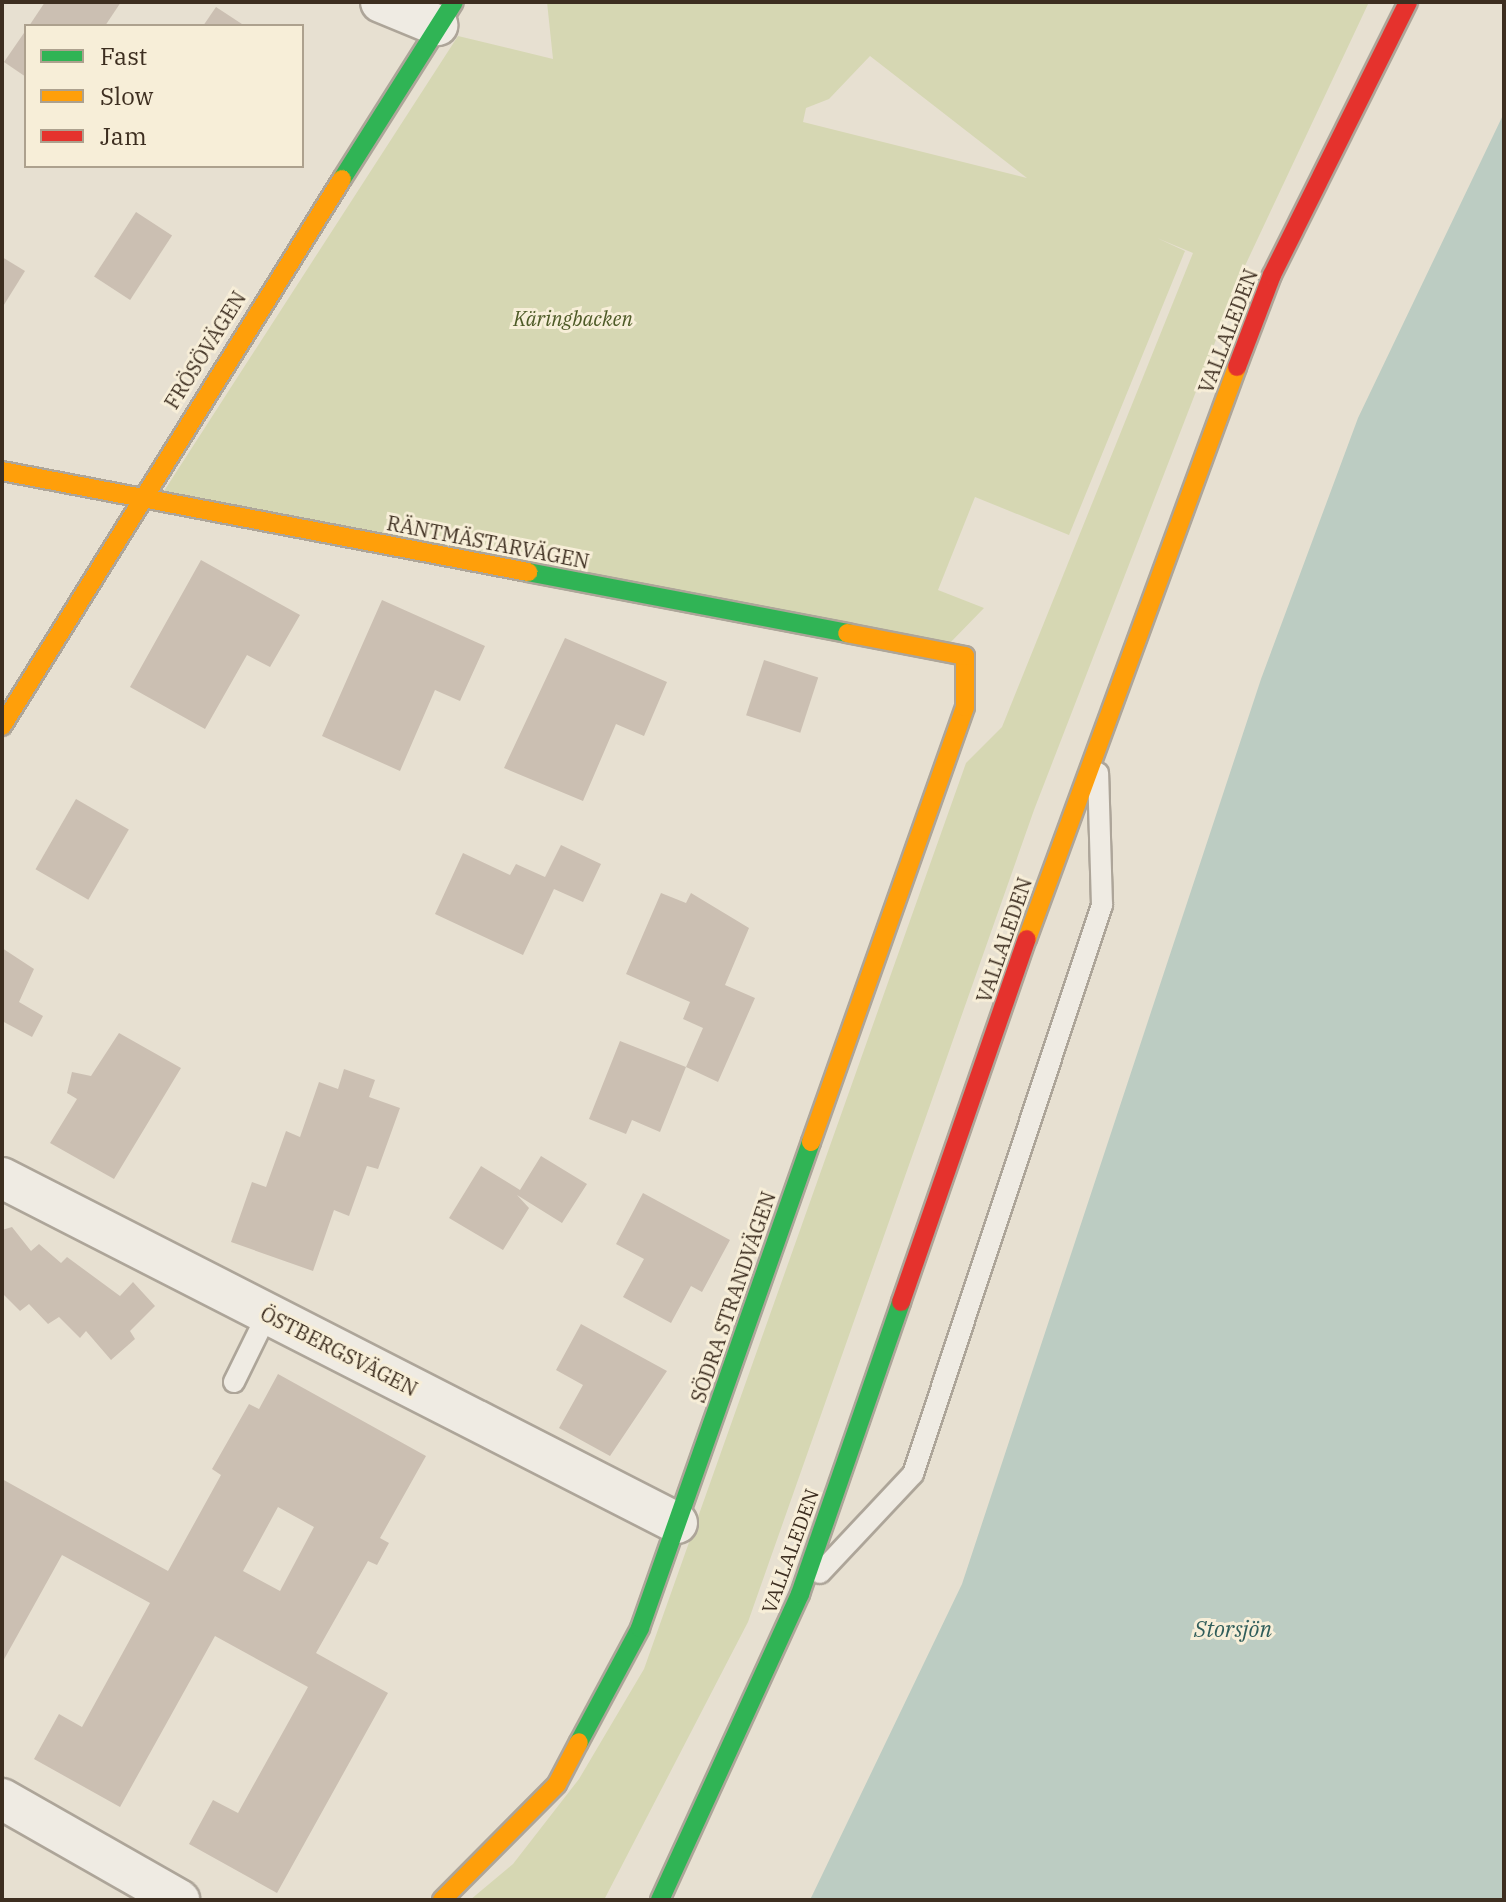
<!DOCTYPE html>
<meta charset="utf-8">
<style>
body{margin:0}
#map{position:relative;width:1506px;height:1902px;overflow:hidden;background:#e7e0d1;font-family:"IBM Plex Serif",serif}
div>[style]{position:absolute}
.green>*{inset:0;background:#d6d7b3}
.water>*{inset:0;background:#bcccc2}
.building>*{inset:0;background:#cbbfb2;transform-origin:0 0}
.roads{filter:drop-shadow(2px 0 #ada599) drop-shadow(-2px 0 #ada599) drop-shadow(0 2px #ada599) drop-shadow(0 -2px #ada599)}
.lane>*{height:20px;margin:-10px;padding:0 10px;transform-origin:10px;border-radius:10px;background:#efebe3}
.street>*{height:40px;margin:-20px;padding:0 20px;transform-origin:20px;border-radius:20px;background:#efebe3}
.fast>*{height:18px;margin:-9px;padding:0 9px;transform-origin:9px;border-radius:9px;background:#30b455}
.slow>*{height:18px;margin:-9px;padding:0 9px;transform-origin:9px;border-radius:9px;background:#ff9f0a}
.jam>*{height:18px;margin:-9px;padding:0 9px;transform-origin:9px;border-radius:9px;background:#e5322d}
span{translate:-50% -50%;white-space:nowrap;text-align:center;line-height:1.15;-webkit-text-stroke:6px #f7eed8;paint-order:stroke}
.park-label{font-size:20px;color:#4d5a26;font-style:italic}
.street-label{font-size:20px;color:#3d2e20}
.water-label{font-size:22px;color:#2f5d5a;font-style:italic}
.frame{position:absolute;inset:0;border:4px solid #3d2e20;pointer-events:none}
.legend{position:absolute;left:24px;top:24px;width:280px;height:144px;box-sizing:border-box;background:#f7eed8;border:2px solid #ada18e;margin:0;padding:10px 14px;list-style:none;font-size:24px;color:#3d2e20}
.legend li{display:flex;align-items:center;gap:16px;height:40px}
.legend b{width:40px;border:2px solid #ada18e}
</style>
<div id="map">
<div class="green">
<div style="clip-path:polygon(evenodd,547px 2px,1369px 2px,1243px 270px,1034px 810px,748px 1622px,604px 1900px,470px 1900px,513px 1864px,579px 1779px,644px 1669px,966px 763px,1002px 727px,1193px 253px,1157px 238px,1185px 251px,1069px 535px,975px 497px,938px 590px,984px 608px,949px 644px,164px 491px,458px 36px,553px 59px,547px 2px,870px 56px,1027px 178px,803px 122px,806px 108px,829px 99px,870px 56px)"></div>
</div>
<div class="water">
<div style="clip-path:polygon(1504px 113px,1504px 1900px,810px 1900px,962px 1584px,1261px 679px,1358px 418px)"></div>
</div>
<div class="building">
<div style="clip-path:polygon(45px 2px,121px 2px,105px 26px,29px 26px)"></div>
<div style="clip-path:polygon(216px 7px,245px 26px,203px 26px)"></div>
<div style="clip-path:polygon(26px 30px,26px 77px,4px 62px)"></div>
<div style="left:136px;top:212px;width:43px;height:77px;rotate:33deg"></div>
<div style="clip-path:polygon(2px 257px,25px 271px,2px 308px)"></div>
<div style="clip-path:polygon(201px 560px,300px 615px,270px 667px,247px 655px,205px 729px,130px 687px)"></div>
<div style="clip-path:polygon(382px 600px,485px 646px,460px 701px,435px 690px,400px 771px,322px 736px)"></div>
<div style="clip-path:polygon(565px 638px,667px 682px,644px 736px,616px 724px,583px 801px,504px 768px)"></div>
<div style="left:764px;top:660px;width:57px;height:58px;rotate:18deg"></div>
<div style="left:76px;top:799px;width:61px;height:81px;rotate:30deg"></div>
<div style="clip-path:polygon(561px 845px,601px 864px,583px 902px,554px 889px,523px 955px,435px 914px,463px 853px,510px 875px,516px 864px,545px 877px)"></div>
<div style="clip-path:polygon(661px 893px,686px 903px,691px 893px,749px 928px,725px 985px,755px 998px,718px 1082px,686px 1067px,660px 1132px,632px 1120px,626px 1134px,589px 1119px,620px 1041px,686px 1067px,703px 1028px,683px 1019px,690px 1002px,626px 974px)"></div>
<div style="clip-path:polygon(2px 948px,34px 969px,19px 1002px,43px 1016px,32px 1037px,2px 1021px)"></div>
<div style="clip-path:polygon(119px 1033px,181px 1068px,114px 1179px,50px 1143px,77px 1099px,67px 1093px,72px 1072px,91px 1076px)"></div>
<div style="clip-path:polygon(344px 1069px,375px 1080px,369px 1097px,400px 1108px,378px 1169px,367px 1166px,349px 1216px,334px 1210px,313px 1271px,231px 1242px,252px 1182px,266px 1187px,286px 1131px,300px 1137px,319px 1082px,338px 1089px)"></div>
<div style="clip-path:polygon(541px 1156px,587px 1184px,562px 1223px,517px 1195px,529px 1208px,503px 1250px,449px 1218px,481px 1166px,520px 1190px)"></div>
<div style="clip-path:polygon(643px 1193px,730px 1240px,702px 1292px,691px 1286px,671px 1323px,623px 1297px,644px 1259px,616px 1244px)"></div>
<div style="clip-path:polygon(12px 1227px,31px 1251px,39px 1244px,61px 1263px,67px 1257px,120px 1296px,133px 1282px,155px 1306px,130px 1331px,135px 1339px,111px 1360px,86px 1331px,80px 1338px,59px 1317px,48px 1324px,29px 1304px,20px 1311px,2px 1293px,2px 1230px)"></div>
<div style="clip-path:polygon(581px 1324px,667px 1371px,610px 1456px,559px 1428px,583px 1385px,556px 1370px)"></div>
<div style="clip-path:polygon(evenodd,278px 1374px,426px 1456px,380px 1538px,389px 1543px,377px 1565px,368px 1561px,316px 1653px,388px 1693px,277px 1893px,189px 1844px,213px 1800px,238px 1813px,308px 1687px,215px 1636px,120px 1807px,34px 1759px,59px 1714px,82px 1727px,150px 1603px,62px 1555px,2px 1663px,2px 1479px,168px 1571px,221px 1475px,212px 1469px,249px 1404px,259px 1409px,278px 1374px,278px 1507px,314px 1527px,280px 1591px,243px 1571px,278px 1507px)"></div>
</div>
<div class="roads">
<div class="lane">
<div style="left:234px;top:1382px;width:75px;rotate:-63.8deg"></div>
<div style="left:820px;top:1573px;width:136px;rotate:-46.8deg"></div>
<div style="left:913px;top:1474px;width:600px;rotate:-71.63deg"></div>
<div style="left:1102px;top:905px;width:132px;rotate:-91.7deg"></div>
</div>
<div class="street">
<div style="left:381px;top:2px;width:61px;rotate:22.3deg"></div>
<div style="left:2px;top:1178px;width:758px;rotate:27.07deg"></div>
<div style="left:2px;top:1799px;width:204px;rotate:29.7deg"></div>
</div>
<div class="fast">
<div style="left:342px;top:179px;width:209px;rotate:-57.7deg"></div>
<div style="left:528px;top:572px;width:325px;rotate:10.8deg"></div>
<div style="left:579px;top:1742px;width:129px;rotate:-61.8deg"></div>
<div style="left:640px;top:1628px;width:515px;rotate:-70.62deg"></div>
<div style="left:660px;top:1900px;width:337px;rotate:-65.4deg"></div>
<div style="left:800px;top:1594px;width:309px;rotate:-70.9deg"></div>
</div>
<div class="slow">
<div style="left:2px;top:471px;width:536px;rotate:10.87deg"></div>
<div style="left:2px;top:726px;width:644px;rotate:-58.14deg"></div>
<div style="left:1027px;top:939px;width:609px;rotate:-69.84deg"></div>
<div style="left:811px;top:1142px;width:461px;rotate:-70.5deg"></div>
<div style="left:965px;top:707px;width:51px;rotate:-90deg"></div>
<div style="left:965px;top:656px;width:120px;rotate:-169deg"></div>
<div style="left:442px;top:1900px;width:163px;rotate:-45.2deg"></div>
<div style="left:557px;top:1784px;width:47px;rotate:-62.4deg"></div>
</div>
<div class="jam">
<div style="left:1237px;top:367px;width:98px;rotate:-69.2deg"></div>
<div style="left:1272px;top:275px;width:305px;rotate:-63.5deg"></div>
<div style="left:901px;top:1302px;width:384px;rotate:-70.9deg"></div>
</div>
</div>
<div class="park-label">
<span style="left:573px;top:318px">Käringbacken</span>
</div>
<div class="street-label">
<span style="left:1228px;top:331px;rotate:-69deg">VALLALEDEN</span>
<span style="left:205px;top:350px;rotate:-58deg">FRÖSÖVÄGEN</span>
<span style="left:488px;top:542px;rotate:11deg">RÄNTMÄSTARVÄGEN</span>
<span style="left:1004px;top:940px;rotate:-71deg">VALLALEDEN</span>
<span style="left:733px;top:1297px;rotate:-71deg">SÖDRA STRANDVÄGEN</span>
<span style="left:339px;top:1351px;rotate:27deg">ÖSTBERGSVÄGEN</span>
<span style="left:790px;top:1551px;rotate:-70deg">VALLALEDEN</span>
</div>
<div class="water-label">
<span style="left:1233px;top:1629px">Storsjön</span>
</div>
<div class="frame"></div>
<ul class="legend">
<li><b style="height:10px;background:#30b455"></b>Fast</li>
<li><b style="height:10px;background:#ff9f0a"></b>Slow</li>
<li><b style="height:10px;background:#e5322d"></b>Jam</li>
</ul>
</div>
